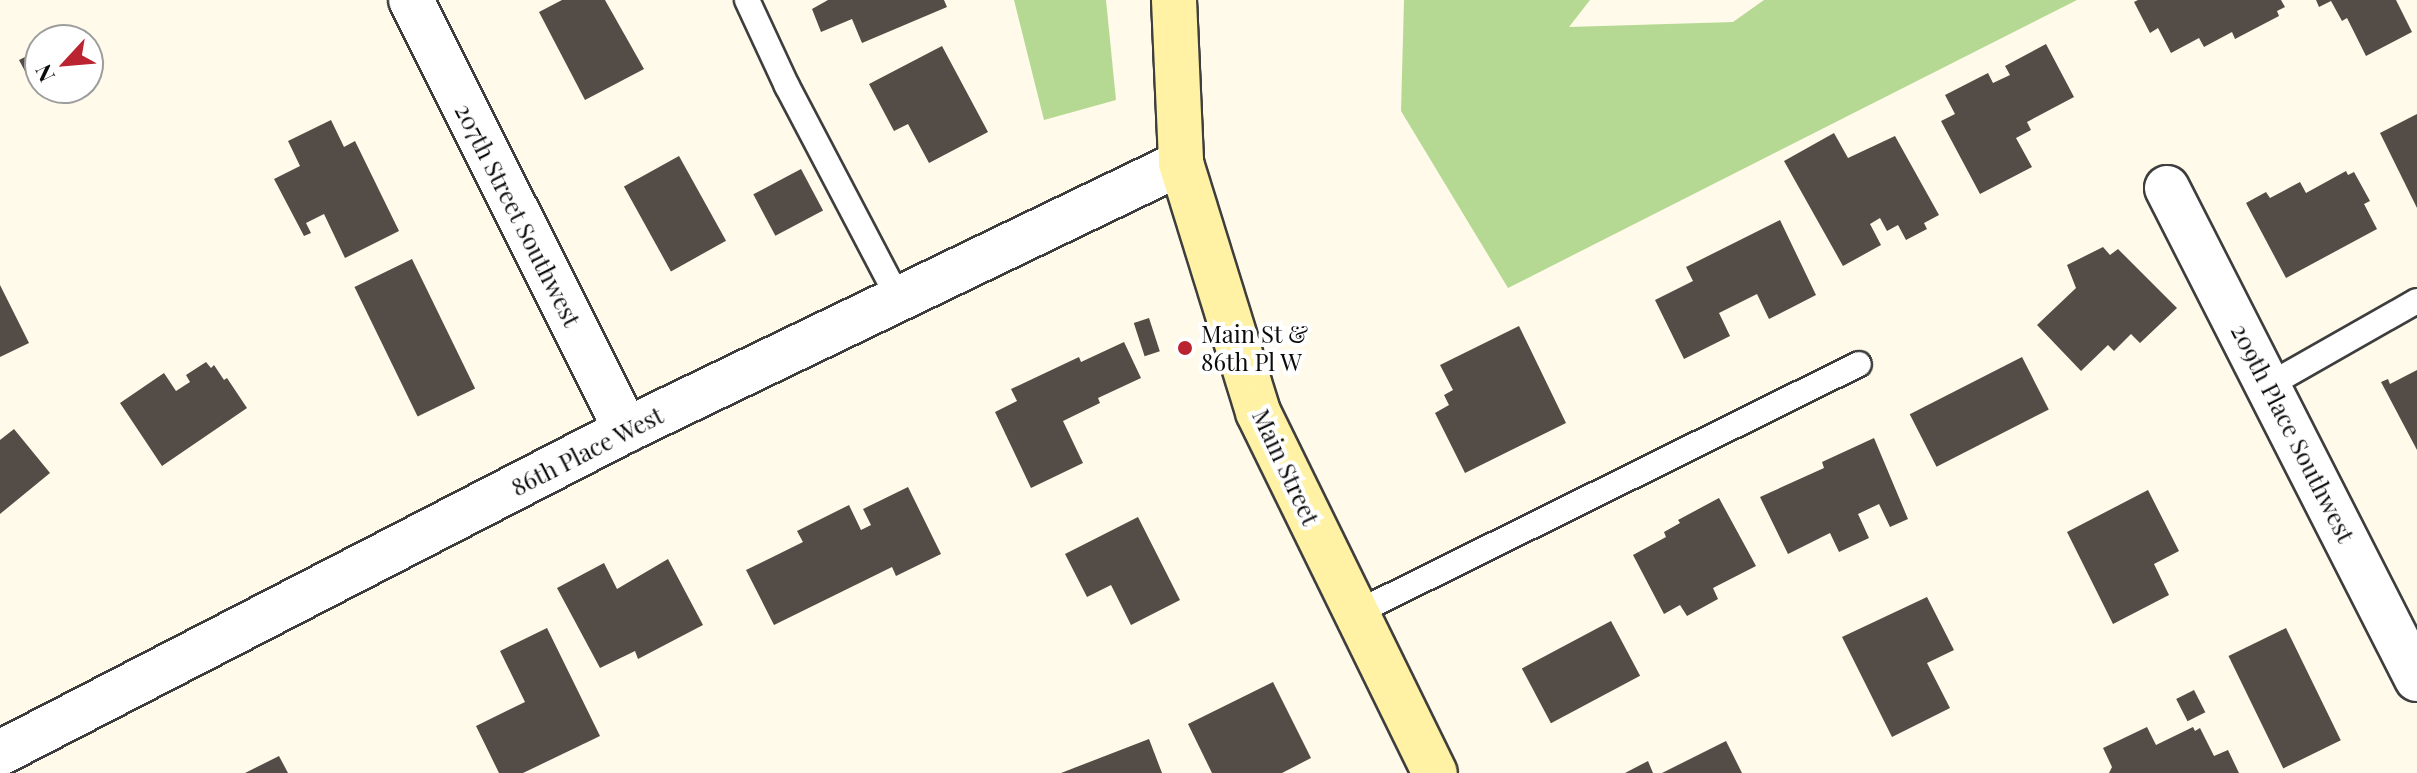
<!DOCTYPE html>
<style>
body{margin:0}
#map{position:relative;width:2417px;height:773px;overflow:hidden;background:#fffae9;font-family:"Playfair Display",serif}
div>[style]{position:absolute}
.forest>*{inset:0;background:#b5d993}
.building>*{inset:0;background:#544c47;transform-origin:0 0}
.roads{filter:drop-shadow(2px 0 #3e3e3e) drop-shadow(-2px 0 #3e3e3e) drop-shadow(0 2px #3e3e3e) drop-shadow(0 -2px #3e3e3e)}
.service>*{height:24px;margin:-12px;padding:0 12px;transform-origin:12px;border-radius:12px;background:#fff}
.minor>*{height:44px;margin:-22px;padding:0 22px;transform-origin:22px;border-radius:22px;background:#fff}
.secondary>*{height:44px;margin:-22px;padding:0 22px;transform-origin:22px;border-radius:22px;background:#fff2a4}
.dots>*{width:22px;height:22px;translate:-50% -50%;box-sizing:border-box;border:4px solid #fff;border-radius:50%}
span{translate:-50% -50%;white-space:nowrap;text-align:center;line-height:1.15;-webkit-text-stroke:8px #fff;paint-order:stroke}
.street-label{font-size:24px;color:#0b0b0b}
.poi-label{font-size:24px;color:#0b0b0b}
.left{translate:0 -50%;text-align:left}
.north{position:absolute;left:24px;top:24px;width:80px;height:80px;box-sizing:border-box;background:#fff;border:2px solid #9d9d9d;border-radius:50%;rotate:244deg;font-size:22px;font-weight:700;line-height:32px;text-align:center;color:#0b0b0b}
.north::after{content:'';display:block;margin:auto;width:28px;height:36px;background:#ba2431;clip-path:polygon(50% 0,100% 100%,50% 72%,0 100%)}
</style>
<div id="map">
<div class="forest">
<div style="clip-path:polygon(1014px 0,1106px 0,1116px 100px,1044px 120px)"></div>
<div style="clip-path:polygon(1404px 0,1590px 0,1569px 27px,1733px 22px,1764px 0,2077px 0,1508px 288px,1401px 111px)"></div>
</div>
<div class="building">
<div style="clip-path:polygon(562px 0,605px 0,644px 69px,585px 100px,539px 12px)"></div>
<div style="clip-path:polygon(828px 0,944px 0,947px 7px,862px 43px,852px 19px,821px 32px,812px 9px)"></div>
<div style="clip-path:polygon(2138px 0,2281px 0,2285px 7px,2277px 11px,2279px 16px,2235px 39px,2232px 32px,2204px 47px,2199px 38px,2171px 53px,2158px 28px,2150px 33px,2134px 2px)"></div>
<div style="clip-path:polygon(2316px 0,2396px 0,2412px 32px,2366px 56px,2347px 18px,2342px 21px,2331px 1px,2319px 7px)"></div>
<div style="clip-path:polygon(2046px 44px,2074px 97px,2027px 122px,2031px 130px,2016px 138px,2032px 167px,1980px 194px,1941px 121px,1955px 114px,1945px 95px,1988px 73px,1993px 83px,2010px 75px,2005px 66px)"></div>
<div style="clip-path:polygon(942px 46px,988px 132px,929px 163px,908px 124px,894px 131px,869px 84px)"></div>
<div style="clip-path:polygon(39px 50px,40px 88px,35px 90px,19px 60px)"></div>
<div style="clip-path:polygon(2417px 114px,2417px 208px,2380px 133px)"></div>
<div style="clip-path:polygon(331px 120px,344px 147px,355px 141px,399px 231px,345px 258px,324px 214px,306px 223px,311px 233px,304px 236px,274px 179px,300px 166px,288px 141px)"></div>
<div style="clip-path:polygon(1834px 133px,1848px 158px,1895px 136px,1939px 215px,1924px 223px,1927px 229px,1906px 240px,1898px 225px,1887px 231px,1880px 218px,1870px 224px,1881px 245px,1843px 266px,1784px 161px)"></div>
<div style="left:679px;top:156px;width:97px;height:63px;rotate:61deg"></div>
<div style="left:801px;top:169px;width:47px;height:54px;rotate:62deg"></div>
<div style="clip-path:polygon(2346px 171px,2348px 175px,2354px 172px,2370px 201px,2364px 204px,2377px 229px,2286px 278px,2246px 203px,2266px 192px,2270px 198px,2300px 182px,2306px 193px)"></div>
<div style="clip-path:polygon(1780px 220px,1816px 295px,1769px 319px,1757px 294px,1719px 313px,1730px 336px,1684px 359px,1655px 300px,1693px 281px,1686px 267px)"></div>
<div style="clip-path:polygon(2103px 247px,2110px 255px,2118px 249px,2177px 308px,2140px 343px,2131px 334px,2114px 351px,2108px 345px,2081px 371px,2037px 325px,2076px 288px,2067px 265px)"></div>
<div style="left:412px;top:259px;width:144px;height:64px;rotate:64deg"></div>
<div style="clip-path:polygon(0 285px,29px 343px,0 357px)"></div>
<div style="left:1149px;top:318px;width:35px;height:16px;rotate:72deg"></div>
<div style="clip-path:polygon(1519px 326px,1566px 423px,1465px 473px,1435px 413px,1449px 405px,1444px 395px,1453px 390px,1440px 365px)"></div>
<div style="clip-path:polygon(1124px 342px,1141px 378px,1098px 398px,1100px 403px,1063px 421px,1083px 463px,1031px 488px,995px 412px,1017px 401px,1011px 389px,1079px 357px,1081px 362px)"></div>
<div style="left:2022px;top:357px;width:59px;height:126px;rotate:63deg"></div>
<div style="clip-path:polygon(206px 362px,211px 368px,214px 365px,224px 380px,227px 378px,247px 408px,162px 466px,120px 403px,164px 373px,176px 391px,190px 382px,186px 375px)"></div>
<div style="clip-path:polygon(2417px 370px,2417px 450px,2381px 382px,2388px 379px,2390px 384px)"></div>
<div style="clip-path:polygon(14px 429px,50px 473px,0 514px,0 440px)"></div>
<div style="clip-path:polygon(1874px 438px,1908px 519px,1890px 527px,1879px 504px,1858px 514px,1869px 538px,1839px 552px,1830px 533px,1788px 554px,1760px 497px,1824px 468px,1822px 462px)"></div>
<div style="clip-path:polygon(908px 487px,941px 554px,896px 576px,892px 567px,774px 625px,746px 570px,803px 542px,797px 531px,849px 505px,861px 530px,871px 525px,863px 509px)"></div>
<div style="clip-path:polygon(2148px 490px,2179px 551px,2154px 564px,2169px 595px,2113px 624px,2067px 532px)"></div>
<div style="clip-path:polygon(1719px 498px,1756px 566px,1713px 588px,1718px 599px,1687px 616px,1680px 605px,1664px 614px,1633px 555px,1666px 537px,1664px 532px,1680px 523px,1678px 520px)"></div>
<div style="clip-path:polygon(1138px 517px,1180px 600px,1131px 625px,1111px 585px,1087px 597px,1065px 554px)"></div>
<div style="clip-path:polygon(668px 559px,703px 625px,638px 659px,635px 651px,600px 668px,557px 588px,604px 563px,617px 589px)"></div>
<div style="clip-path:polygon(1927px 597px,1954px 650px,1927px 663px,1950px 708px,1892px 737px,1842px 637px)"></div>
<div style="left:1611px;top:621px;width:62px;height:101px;rotate:62deg"></div>
<div style="clip-path:polygon(547px 628px,600px 736px,523px 773px,499px 773px,476px 726px,525px 702px,500px 651px)"></div>
<div style="left:2286px;top:628px;width:125px;height:64px;rotate:64deg"></div>
<div style="clip-path:polygon(1273px 682px,1311px 758px,1282px 773px,1212px 773px,1188px 724px)"></div>
<div style="left:2194px;top:690px;width:25px;height:20px;rotate:63deg"></div>
<div style="clip-path:polygon(2147px 727px,2156px 745px,2193px 727px,2195px 731px,2200px 728px,2214px 756px,2228px 750px,2239px 773px,2109px 773px,2112px 767px,2103px 748px)"></div>
<div style="clip-path:polygon(1149px 739px,1162px 773px,1061px 773px)"></div>
<div style="clip-path:polygon(1726px 741px,1742px 773px,1662px 773px)"></div>
<div style="clip-path:polygon(279px 756px,288px 773px,245px 773px)"></div>
<div style="clip-path:polygon(1648px 761px,1653px 773px,1625px 773px)"></div>
</div>
<div class="roads">
<div class="service">
<div style="left:747px;top:0;width:95px;rotate:65.1deg"></div>
<div style="left:787px;top:86px;width:243px;rotate:62.3deg"></div>
<div style="left:2269px;top:385px;width:170px;rotate:-29.6deg"></div>
<div style="left:1356px;top:613px;width:561px;rotate:-26.34deg"></div>
</div>
<div class="minor">
<div style="left:411px;top:0;width:481px;rotate:63.4deg"></div>
<div style="left:2167px;top:188px;width:551px;rotate:63.02deg"></div>
<div style="left:0;top:753px;width:704px;rotate:-27.29deg"></div>
<div style="left:626px;top:430px;width:616px;rotate:-25.69deg"></div>
</div>
<div class="secondary">
<div style="left:1174px;top:0;width:163px;rotate:87.5deg"></div>
<div style="left:1181px;top:163px;width:261px;rotate:72.8deg"></div>
<div style="left:1258px;top:412px;width:402px;rotate:63.9deg"></div>
</div>
</div>
<div class="dots">
<div style="left:1185px;top:348px;background:#ba2431"></div>
</div>
<div class="street-label">
<span style="left:518px;top:215px;rotate:63deg">207th Street Southwest</span>
<span style="left:2293px;top:433px;rotate:63deg">209th Place Southwest</span>
<span style="left:587px;top:451px;rotate:-27deg">86th Place West</span>
<span style="left:1286px;top:467px;rotate:65deg">Main Street</span>
</div>
<div class="poi-label">
<span class="left" style="left:1201px;top:348px">Main St &amp;<br>86th Pl W</span>
</div>
<div class="north">N</div>
</div>
